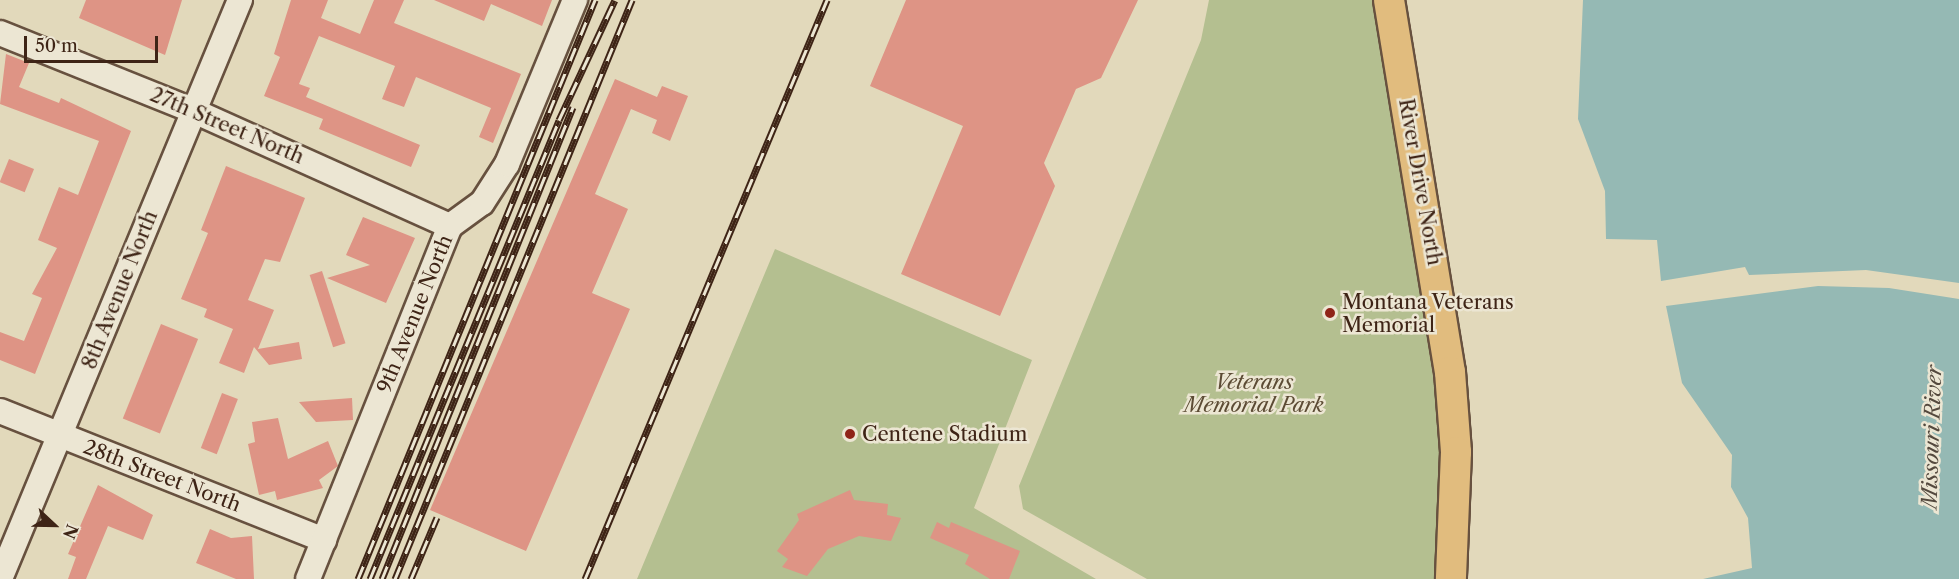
<!DOCTYPE html>
<style>
body{margin:0}
#map{position:relative;width:1959px;height:579px;overflow:hidden;background:#e2d9bb;font-family:"Libre Caslon Text",serif}
div>[style]{position:absolute}
.green>*{inset:0;background:#b4bf90}
.water>*{inset:0;background:#95b9b4}
.building>*{inset:0;background:#de9485;transform-origin:0 0}
.roads{filter:drop-shadow(2px 0 #67513f) drop-shadow(-2px 0 #67513f) drop-shadow(0 2px #67513f) drop-shadow(0 -2px #67513f)}
.minor>*{height:24px;margin:-12px;padding:0 12px;transform-origin:12px;border-radius:12px;background:#ece6d3}
.major>*{height:30px;margin:-15px;padding:0 15px;transform-origin:15px;border-radius:15px;background:#e1bc7e}
.rail>*{height:7px;margin-top:-3.5px;transform-origin:0;background:repeating-linear-gradient(90deg,#ece6d3 0 14px,#3e2416 0 28px);box-sizing:border-box;border-block:2px solid #3e2416}
.dots>*{width:16px;height:16px;translate:-50% -50%;box-sizing:border-box;border:3px solid #ece6d3;border-radius:50%}
span{translate:-50% -50%;white-space:nowrap;text-align:center;line-height:1.15;-webkit-text-stroke:5px #ece6d3;paint-order:stroke}
.street-label{font-size:20px;color:#3e2416}
.poi-label{font-size:20px;color:#3e2416}
.left{translate:0 -50%;text-align:left}
.park-label{font-size:20px;color:#5c4b34;font-style:italic}
.water-label{font-size:21px;color:#54493e;font-style:italic}
.north{position:absolute;left:24px;top:495px;width:60px;height:60px;-webkit-text-stroke:4px #ece6d3;paint-order:stroke;rotate:112deg;font-size:16px;font-weight:700;line-height:24px;text-align:center;color:#3e2416}
.north::after{content:'';display:block;margin:auto;width:21px;height:27px;background:#3e2416;clip-path:polygon(50% 0,100% 100%,50% 72%,0 100%)}
.scale{position:absolute;left:24px;top:36px;width:134px;height:27px;box-sizing:border-box;border:3px solid #3e2416;border-top:0;padding-left:8px;font-size:18px;line-height:21px;white-space:nowrap;color:#3e2416;-webkit-text-stroke:4px #ece6d3;paint-order:stroke}
</style>
<div id="map">
<div class="green">
<div style="clip-path:polygon(1209px 0,1373px 0,1437px 372px,1444px 469px,1438px 579px,1147px 579px,1023px 509px,1019px 486px,1201px 40px)"></div>
<div style="clip-path:polygon(775px 249px,1032px 360px,974px 508px,1096px 579px,637px 579px)"></div>
</div>
<div class="water">
<div style="clip-path:polygon(1583px 0,1959px 0,1959px 283px,1866px 270px,1749px 275px,1745px 267px,1661px 281px,1657px 240px,1606px 239px,1605px 191px,1578px 119px)"></div>
<div style="clip-path:polygon(1818px 286px,1889px 288px,1959px 299px,1959px 579px,1703px 579px,1752px 568px,1748px 518px,1731px 487px,1732px 455px,1682px 383px,1666px 306px)"></div>
</div>
<div class="building">
<div style="clip-path:polygon(86px 0,182px 0,165px 55px,79px 18px)"></div>
<div style="clip-path:polygon(291px 0,328px 0,321px 18px,360px 34px,374px 0,404px 0,394px 23px,521px 74px,493px 143px,479px 137px,491px 108px,416px 77px,404px 107px,382px 99px,395px 66px,319px 36px,299px 84px,310px 88px,306px 97px,420px 145px,411px 167px,319px 129px,323px 119px,264px 96px,280px 57px,274px 54px)"></div>
<div style="clip-path:polygon(434px 0,552px 0,542px 26px,491px 4px,484px 21px)"></div>
<div style="clip-path:polygon(906px 0,1138px 0,1101px 78px,1076px 89px,1044px 163px,1055px 186px,1000px 316px,901px 274px,963px 126px,870px 86px)"></div>
<div style="clip-path:polygon(6px 54px,29px 63px,19px 87px,59px 103px,61px 98px,131px 131px,35px 374px,0 360px,0 332px,24px 341px,42px 298px,32px 294px,57px 248px,38px 240px,59px 187px,78px 195px,99px 141px,0 104px)"></div>
<div style="clip-path:polygon(615px 79px,657px 97px,662px 86px,688px 96px,670px 141px,652px 133px,657px 120px,631px 109px,595px 194px,628px 209px,592px 293px,630px 309px,526px 551px,430px 510px)"></div>
<div style="left:9px;top:159px;width:27px;height:25px;rotate:22deg"></div>
<div style="clip-path:polygon(226px 166px,305px 198px,280px 262px,265px 259px,248px 300px,274px 310px,258px 349px,299px 342px,302px 359px,269px 365px,254px 347px,244px 373px,219px 363px,233px 329px,204px 317px,207px 309px,181px 299px,208px 233px,201px 230px)"></div>
<div style="clip-path:polygon(363px 217px,415px 238px,386px 303px,327px 278px,370px 265px,346px 255px)"></div>
<div style="left:322px;top:271px;width:76px;height:13px;rotate:72deg"></div>
<div style="left:161px;top:324px;width:40px;height:102px;rotate:22deg"></div>
<div style="left:222px;top:393px;width:17px;height:59px;rotate:21deg"></div>
<div style="clip-path:polygon(352px 398px,353px 420px,316px 422px,299px 402px)"></div>
<div style="clip-path:polygon(278px 418px,288px 459px,328px 441px,338px 466px,319px 480px,323px 488px,277px 500px,275px 491px,259px 495px,248px 444px,255px 442px,252px 422px)"></div>
<div style="clip-path:polygon(98px 485px,153px 515px,143px 540px,108px 526px,86px 579px,68px 579px,76px 557px,68px 554px)"></div>
<div style="clip-path:polygon(850px 490px,854px 500px,888px 504px,887px 515px,901px 518px,891px 541px,859px 536px,828px 549px,807px 576px,782px 567px,788px 559px,777px 551px,799px 520px,797px 514px)"></div>
<div style="clip-path:polygon(937px 522px,949px 528px,951px 522px,1020px 551px,1009px 579px,990px 579px,965px 564px,969px 555px,930px 538px)"></div>
<div style="clip-path:polygon(210px 529px,231px 538px,252px 536px,254px 579px,236px 579px,196px 563px)"></div>
</div>
<div class="roads">
<div class="minor">
<div style="left:0;top:33px;width:209px;rotate:21.9deg"></div>
<div style="left:194px;top:111px;width:281px;rotate:24.2deg"></div>
<div style="left:0;top:411px;width:349px;rotate:21.7deg"></div>
<div style="left:0;top:579px;width:627px;rotate:-67.49deg"></div>
<div style="left:308px;top:579px;width:380px;rotate:-68.1deg"></div>
<div style="left:450px;top:226px;width:39px;rotate:-36deg"></div>
<div style="left:482px;top:203px;width:46px;rotate:-57.3deg"></div>
<div style="left:507px;top:164px;width:178px;rotate:-67.5deg"></div>
</div>
<div class="major">
<div style="left:1389px;top:0;width:377px;rotate:80.7deg"></div>
<div style="left:1450px;top:372px;width:80px;rotate:85.7deg"></div>
<div style="left:1456px;top:452px;width:127px;rotate:92.3deg"></div>
</div>
</div>
<div class="rail">
<div style="left:358px;top:579px;width:626px;rotate:-67.74deg"></div>
<div style="left:370px;top:579px;width:496px;rotate:-67.6deg"></div>
<div style="left:559px;top:120px;width:132px;rotate:-65deg"></div>
<div style="left:382px;top:579px;width:509px;rotate:-67.97deg"></div>
<div style="left:395px;top:579px;width:626px;rotate:-67.74deg"></div>
<div style="left:411px;top:579px;width:67px;rotate:-67.2deg"></div>
<div style="left:585px;top:579px;width:628px;rotate:-67.32deg"></div>
</div>
<div class="dots">
<div style="left:1330px;top:313px;background:#8f2418"></div>
<div style="left:850px;top:434px;background:#8f2418"></div>
</div>
<div class="street-label">
<span style="left:227px;top:126px;rotate:23deg">27th Street North</span>
<span style="left:1420px;top:182px;rotate:80deg">River Drive North</span>
<span style="left:120px;top:290px;rotate:-68deg">8th Avenue North</span>
<span style="left:415px;top:314px;rotate:-68deg">9th Avenue North</span>
<span style="left:162px;top:476px;rotate:21deg">28th Street North</span>
</div>
<div class="poi-label">
<span class="left" style="left:1342px;top:314px">Montana Veterans<br>Memorial</span>
<span class="left" style="left:862px;top:434px">Centene Stadium</span>
</div>
<div class="park-label">
<span style="left:1254px;top:394px">Veterans<br>Memorial Park</span>
</div>
<div class="water-label">
<span style="left:1932px;top:437px;rotate:-88deg">Missouri River</span>
</div>
<div class="north">N</div>
<div class="scale">50 m</div>
</div>
